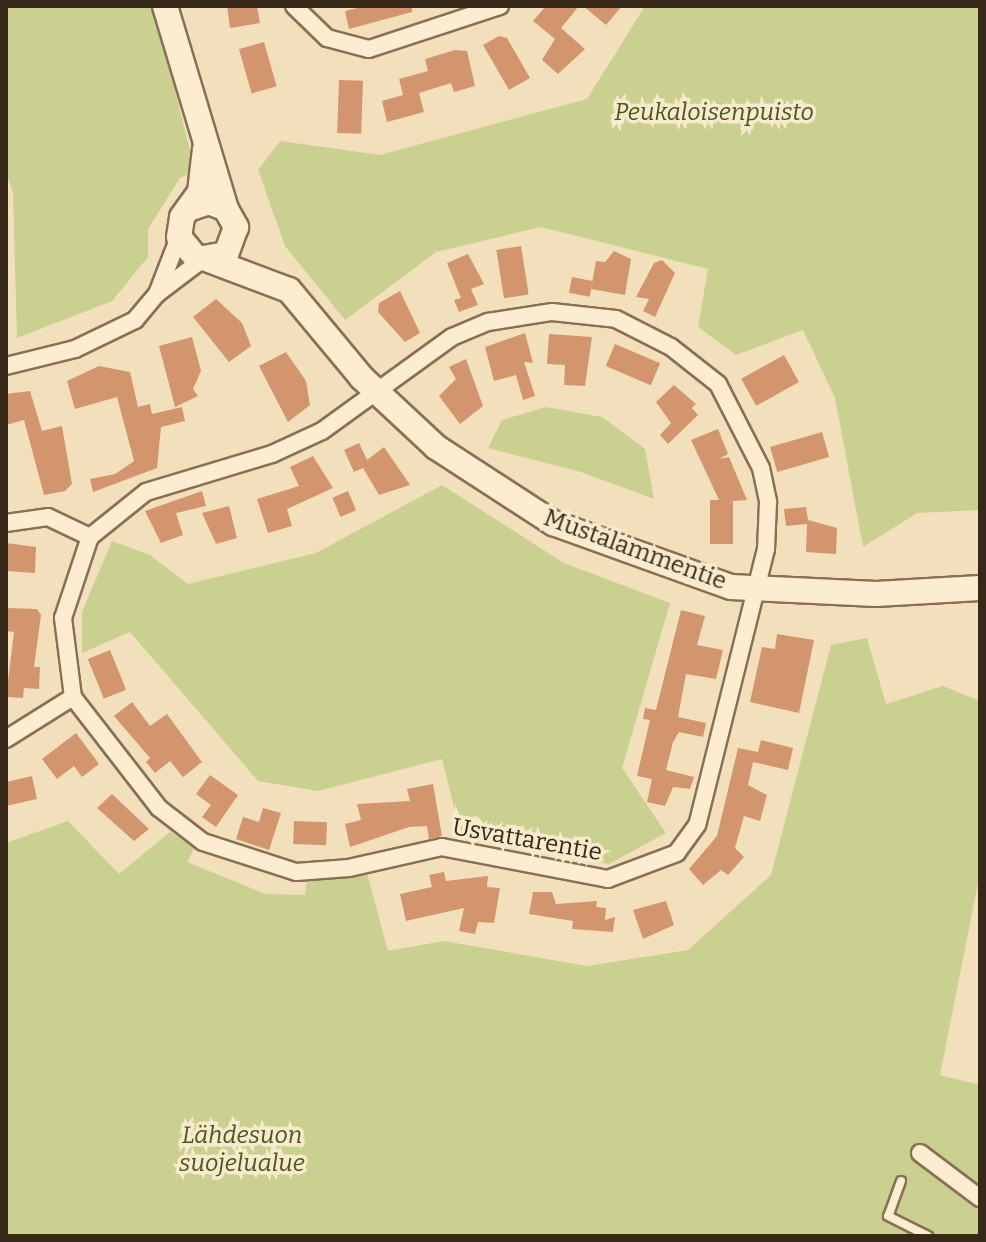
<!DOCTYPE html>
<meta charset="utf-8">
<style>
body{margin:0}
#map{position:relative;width:986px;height:1242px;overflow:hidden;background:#f2e0bc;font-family:Bitter,serif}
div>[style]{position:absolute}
.green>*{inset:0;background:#cad08f}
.building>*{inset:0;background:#d3956e;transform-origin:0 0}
.roads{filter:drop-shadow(2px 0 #8b6f54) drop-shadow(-2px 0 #8b6f54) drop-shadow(0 2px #8b6f54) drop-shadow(0 -2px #8b6f54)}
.lane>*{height:8px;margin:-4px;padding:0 4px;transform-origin:4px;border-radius:4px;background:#fcedd0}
.street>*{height:16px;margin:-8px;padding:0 8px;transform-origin:8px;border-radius:8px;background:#fcedd0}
.secondary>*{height:24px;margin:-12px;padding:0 12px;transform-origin:12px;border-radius:12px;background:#fcedd0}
span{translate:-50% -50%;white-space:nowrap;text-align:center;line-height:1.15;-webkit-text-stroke:7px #f8eacc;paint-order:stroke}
.park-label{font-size:24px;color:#4a571f;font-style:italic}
.street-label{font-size:24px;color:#38281a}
.frame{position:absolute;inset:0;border:8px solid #38281a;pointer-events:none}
</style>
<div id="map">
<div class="green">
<div style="clip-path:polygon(6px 6px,154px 6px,195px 171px,180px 178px,148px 229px,148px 257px,112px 301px,17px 338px,13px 193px,6px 172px)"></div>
<div style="clip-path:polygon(645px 6px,980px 6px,980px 510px,917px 513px,863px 547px,835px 398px,803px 330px,736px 355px,698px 327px,708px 269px,541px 227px,436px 252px,345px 320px,285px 246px,258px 170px,280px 141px,380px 155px,587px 99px)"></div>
<div style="clip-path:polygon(546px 407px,602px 417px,645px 449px,654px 499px,581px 472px,488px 448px,502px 420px)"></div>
<div style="clip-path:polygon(442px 485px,564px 563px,670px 603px,622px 768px,666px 833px,609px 864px,461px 835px,442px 759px,318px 791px,258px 781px,130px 632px,82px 653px,82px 612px,112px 541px,150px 555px,188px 584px,316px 553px)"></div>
<div style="clip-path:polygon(867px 638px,886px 704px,943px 686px,980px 701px,980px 873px,940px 1075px,980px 1085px,980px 1236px,6px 1236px,6px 843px,68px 821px,119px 874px,170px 832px,195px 847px,187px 862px,266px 894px,305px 895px,307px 879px,367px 873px,388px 951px,444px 941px,587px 966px,688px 950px,771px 875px,831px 645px)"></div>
</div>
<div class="building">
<div style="clip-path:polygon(227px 6px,257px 6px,260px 23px,230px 28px)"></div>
<div style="clip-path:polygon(365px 6px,412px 6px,412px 12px,349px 29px,345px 11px)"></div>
<div style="clip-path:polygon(546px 6px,579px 6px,561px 28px,585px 49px,558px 74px,542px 60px,555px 39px,533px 21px)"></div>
<div style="clip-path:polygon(583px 6px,622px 6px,606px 25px)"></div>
<div style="clip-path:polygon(499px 36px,507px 38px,530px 78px,509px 90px,483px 45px)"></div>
<div style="left:264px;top:42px;width:46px;height:26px;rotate:74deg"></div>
<div style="clip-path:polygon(455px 50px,467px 51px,475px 86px,454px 92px,451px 83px,419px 93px,424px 112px,387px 122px,382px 101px,403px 95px,399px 79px,428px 71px,425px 59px)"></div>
<div style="left:339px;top:80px;width:24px;height:53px;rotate:2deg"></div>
<div style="left:521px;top:246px;width:49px;height:25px;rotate:81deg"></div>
<div style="clip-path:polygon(614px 251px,631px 259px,625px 295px,591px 289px,596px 261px,605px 262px)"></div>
<div style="clip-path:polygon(468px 254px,484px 284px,471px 289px,478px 305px,459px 312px,454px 300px,461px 298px,447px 263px)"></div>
<div style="clip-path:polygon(662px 260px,675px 273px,655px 317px,643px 311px,649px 299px,636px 297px,654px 263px)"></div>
<div style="left:572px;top:277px;width:21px;height:16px;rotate:11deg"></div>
<div style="clip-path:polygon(400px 291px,420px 333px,405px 342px,378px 312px,379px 303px)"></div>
<div style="clip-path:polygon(216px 299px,242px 323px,251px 346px,229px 362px,193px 317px)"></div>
<div style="clip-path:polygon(525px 333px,533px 363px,524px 362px,535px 396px,523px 400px,516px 375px,494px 381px,485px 347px)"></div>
<div style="clip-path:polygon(549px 334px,592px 337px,585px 386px,564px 385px,565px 365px,547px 364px)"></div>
<div style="clip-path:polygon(192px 337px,201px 371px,193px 389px,198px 396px,175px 407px,159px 346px)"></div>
<div style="left:615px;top:344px;width:49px;height:24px;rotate:23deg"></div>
<div style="clip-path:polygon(286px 352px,306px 381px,310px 405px,288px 422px,259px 366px)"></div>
<div style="left:784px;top:355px;width:31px;height:49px;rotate:61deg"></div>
<div style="clip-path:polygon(466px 359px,483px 406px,460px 424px,439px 396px,456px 379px,449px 367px)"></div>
<div style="clip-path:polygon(99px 366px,130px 372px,138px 407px,150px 404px,152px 414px,182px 407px,185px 421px,161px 427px,157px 468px,93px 492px,90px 479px,115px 474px,134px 461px,117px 397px,75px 409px,67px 381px)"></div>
<div style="clip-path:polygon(674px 385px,696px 404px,692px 408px,698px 415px,668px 444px,660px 435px,671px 423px,656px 402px)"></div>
<div style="clip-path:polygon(30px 391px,42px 431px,62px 426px,72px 484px,65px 491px,44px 495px,24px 420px,6px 425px,6px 394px)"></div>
<div style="clip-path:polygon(718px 429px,728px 454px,719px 459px,729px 457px,747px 500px,733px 501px,733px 544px,710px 544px,710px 500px,719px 500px,691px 440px)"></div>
<div style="left:822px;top:432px;width:26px;height:54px;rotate:74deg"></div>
<div style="clip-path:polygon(359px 443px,367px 460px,384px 447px,410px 485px,379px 495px,363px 468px,354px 472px,344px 450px)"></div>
<div style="clip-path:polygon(313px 456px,333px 488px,287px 509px,292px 526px,268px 533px,257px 499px,299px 486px,290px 467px)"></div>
<div style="clip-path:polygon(202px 491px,206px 506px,176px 513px,183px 535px,161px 543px,145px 511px)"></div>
<div style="left:348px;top:491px;width:21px;height:17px;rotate:67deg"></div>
<div style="clip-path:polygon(229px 506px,237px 538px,216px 544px,202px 513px)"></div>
<div style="clip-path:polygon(806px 507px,808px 520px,837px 528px,836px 554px,806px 552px,807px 524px,786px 526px,784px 509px)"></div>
<div style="clip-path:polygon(6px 543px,36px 547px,35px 573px,6px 571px)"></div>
<div style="clip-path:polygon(7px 608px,37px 609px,41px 615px,34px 667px,40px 667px,39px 689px,24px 688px,23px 698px,6px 697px,14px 632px,6px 631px)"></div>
<div style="clip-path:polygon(681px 610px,705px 616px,697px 645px,723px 650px,716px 679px,686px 674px,678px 717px,706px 723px,703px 737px,679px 732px,673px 742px,666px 770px,694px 777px,690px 789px,673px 787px,665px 806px,647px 802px,652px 779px,637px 776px,650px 720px,643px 719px,645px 708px,656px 710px)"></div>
<div style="clip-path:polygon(777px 634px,814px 640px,799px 713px,750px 702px,762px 647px,775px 649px)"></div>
<div style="left:110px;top:650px;width:43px;height:24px;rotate:68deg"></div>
<div style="clip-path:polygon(132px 702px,150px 726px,167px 714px,202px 762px,183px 777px,170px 761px,155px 773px,146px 762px,150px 758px,114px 716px)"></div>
<div style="clip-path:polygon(76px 733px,99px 764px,82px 777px,74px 766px,57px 779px,42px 759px)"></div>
<div style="clip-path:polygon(761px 740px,793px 748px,788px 770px,753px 762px,748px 785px,767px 795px,760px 821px,744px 816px,735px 848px,744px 857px,728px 875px,721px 870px,703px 885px,689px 869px,717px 836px,738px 748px,758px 752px)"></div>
<div style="clip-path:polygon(210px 775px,238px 795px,216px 827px,202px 817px,211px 805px,196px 794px)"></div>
<div style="clip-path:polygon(32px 776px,37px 799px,6px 806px,6px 782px)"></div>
<div style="clip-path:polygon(433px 784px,442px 836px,429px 839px,427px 826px,409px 827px,350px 847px,345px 824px,361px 820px,357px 804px,410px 801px,407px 789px)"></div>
<div style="clip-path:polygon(112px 794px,149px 829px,134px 841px,97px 808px)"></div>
<div style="clip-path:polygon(263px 808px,281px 813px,269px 850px,236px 839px,243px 817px,259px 822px)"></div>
<div style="left:294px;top:821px;width:33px;height:23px;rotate:2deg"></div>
<div style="clip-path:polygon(444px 872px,446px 881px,488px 876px,487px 887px,500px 888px,494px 923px,478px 922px,475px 934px,459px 931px,464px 908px,406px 921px,400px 894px,432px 887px,429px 875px)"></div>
<div style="clip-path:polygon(533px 892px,552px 892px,556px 904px,597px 901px,596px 907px,606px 908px,605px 920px,615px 917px,613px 932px,572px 929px,573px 921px,529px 914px)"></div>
<div style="clip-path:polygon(666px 901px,674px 925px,643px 939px,633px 910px)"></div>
</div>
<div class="roads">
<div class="lane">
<div style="left:901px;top:1181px;width:37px;rotate:110deg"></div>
<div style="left:888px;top:1216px;width:45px;rotate:26.6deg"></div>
</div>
<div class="street">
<div style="left:294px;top:6px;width:46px;rotate:44.1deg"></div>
<div style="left:327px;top:38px;width:43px;rotate:14.7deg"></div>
<div style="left:369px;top:49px;width:138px;rotate:-18.2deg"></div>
<div style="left:157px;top:294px;width:58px;rotate:-37.3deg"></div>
<div style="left:552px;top:312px;width:64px;rotate:6.2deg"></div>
<div style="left:616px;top:319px;width:62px;rotate:27deg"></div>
<div style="left:671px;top:347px;width:60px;rotate:38.2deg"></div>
<div style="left:718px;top:384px;width:94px;rotate:62.9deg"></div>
<div style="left:761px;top:468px;width:35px;rotate:78deg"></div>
<div style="left:768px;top:502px;width:47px;rotate:92.4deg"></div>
<div style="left:766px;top:549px;width:284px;rotate:104deg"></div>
<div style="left:697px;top:825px;width:34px;rotate:126deg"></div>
<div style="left:677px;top:853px;width:74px;rotate:159.4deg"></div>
<div style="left:608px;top:879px;width:169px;rotate:-169.1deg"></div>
<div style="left:442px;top:847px;width:95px;rotate:167.3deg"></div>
<div style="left:349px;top:868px;width:53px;rotate:175.7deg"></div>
<div style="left:296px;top:872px;width:98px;rotate:-162.1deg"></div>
<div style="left:203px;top:842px;width:56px;rotate:-142.3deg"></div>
<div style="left:159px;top:808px;width:140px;rotate:-127.8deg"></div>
<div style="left:73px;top:697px;width:80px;rotate:-97.2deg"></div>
<div style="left:63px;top:618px;width:85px;rotate:-71.6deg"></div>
<div style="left:90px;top:537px;width:72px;rotate:-38.8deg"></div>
<div style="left:146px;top:492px;width:132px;rotate:-16.8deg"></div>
<div style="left:272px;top:454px;width:55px;rotate:-24.7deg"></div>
<div style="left:322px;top:431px;width:160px;rotate:-35.9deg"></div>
<div style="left:452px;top:337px;width:39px;rotate:-23deg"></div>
<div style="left:488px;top:322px;width:65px;rotate:-8.9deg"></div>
<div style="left:6px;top:366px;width:71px;rotate:-13.8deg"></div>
<div style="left:75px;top:349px;width:67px;rotate:-25.8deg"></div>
<div style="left:135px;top:320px;width:34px;rotate:-50deg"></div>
<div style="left:157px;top:294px;width:61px;rotate:-68.9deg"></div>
<div style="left:6px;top:523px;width:42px;rotate:-8.1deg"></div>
<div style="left:48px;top:517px;width:47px;rotate:25.5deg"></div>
<div style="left:6px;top:739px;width:79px;rotate:-32.1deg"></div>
<div style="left:920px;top:1153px;width:75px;rotate:36.9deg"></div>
</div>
<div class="secondary">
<div style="left:165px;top:6px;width:212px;rotate:73.3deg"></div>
<div style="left:188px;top:209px;width:22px;rotate:-18deg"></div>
<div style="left:209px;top:202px;width:18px;rotate:22deg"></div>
<div style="left:226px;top:209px;width:21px;rotate:61deg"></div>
<div style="left:236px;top:227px;width:29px;rotate:110deg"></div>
<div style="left:226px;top:254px;width:29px;rotate:170deg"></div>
<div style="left:197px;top:259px;width:28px;rotate:-129deg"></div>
<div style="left:179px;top:237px;width:20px;rotate:-81deg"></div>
<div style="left:182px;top:217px;width:31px;rotate:-54deg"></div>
<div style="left:200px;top:192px;width:43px;rotate:-83.4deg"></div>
<div style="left:209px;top:260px;width:85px;rotate:20.6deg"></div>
<div style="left:289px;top:290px;width:114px;rotate:50.3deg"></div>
<div style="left:362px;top:378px;width:101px;rotate:43deg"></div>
<div style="left:436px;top:447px;width:140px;rotate:33deg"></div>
<div style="left:553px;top:523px;width:189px;rotate:19.8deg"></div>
<div style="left:731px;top:587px;width:145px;rotate:2.8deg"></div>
<div style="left:876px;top:594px;width:104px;rotate:-3.3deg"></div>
</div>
</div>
<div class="park-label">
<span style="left:714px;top:113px">Peukaloisenpuisto</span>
<span style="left:242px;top:1150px">Lähdesuon<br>suojelualue</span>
</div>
<div class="street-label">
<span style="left:635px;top:550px;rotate:20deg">Mustalammentie</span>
<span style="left:527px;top:840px;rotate:10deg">Usvattarentie</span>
</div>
<div class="frame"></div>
</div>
